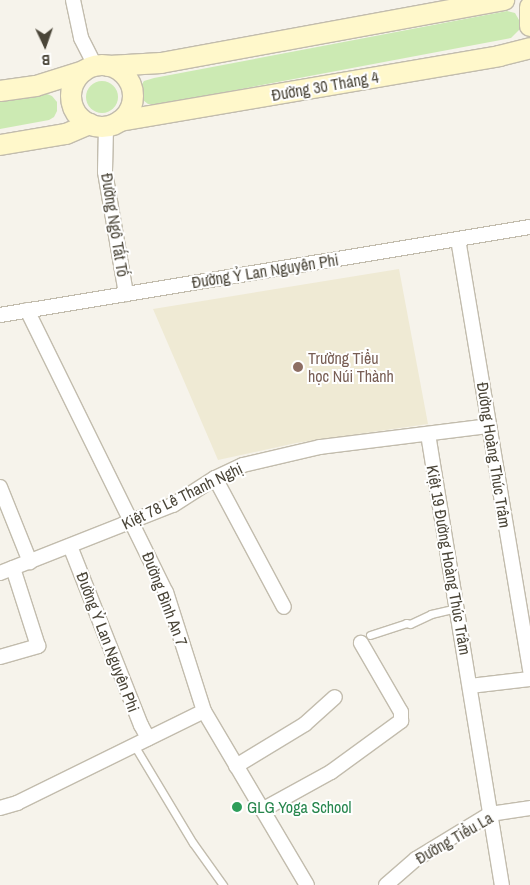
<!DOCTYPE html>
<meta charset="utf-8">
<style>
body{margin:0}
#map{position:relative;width:530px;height:885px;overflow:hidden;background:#f6f3eb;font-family:"Archivo Narrow",sans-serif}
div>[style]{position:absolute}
.education>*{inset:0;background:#efead4}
.green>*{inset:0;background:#cceab3}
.round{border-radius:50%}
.roads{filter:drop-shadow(1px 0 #c2bcad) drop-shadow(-1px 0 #c2bcad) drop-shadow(0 1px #c2bcad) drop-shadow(0 -1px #c2bcad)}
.lane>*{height:7px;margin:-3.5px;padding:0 3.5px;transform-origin:3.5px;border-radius:3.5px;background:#fff}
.street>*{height:14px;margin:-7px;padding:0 7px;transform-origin:7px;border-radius:7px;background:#fff}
.secondary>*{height:20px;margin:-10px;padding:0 10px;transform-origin:10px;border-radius:10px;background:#fff8cb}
.secondary>.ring{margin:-10px;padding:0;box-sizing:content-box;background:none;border:20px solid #fff8cb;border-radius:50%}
.dots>*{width:14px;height:14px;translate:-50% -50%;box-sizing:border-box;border:2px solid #fff;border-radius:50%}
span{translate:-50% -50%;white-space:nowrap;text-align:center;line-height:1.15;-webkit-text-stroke:4px #fff;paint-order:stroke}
.street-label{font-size:16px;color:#4a4538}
.education-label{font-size:16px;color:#785e54}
.left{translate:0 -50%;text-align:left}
.leisure-label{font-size:16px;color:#27864d}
.north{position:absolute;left:20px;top:20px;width:50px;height:50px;-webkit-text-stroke:4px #fff;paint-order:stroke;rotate:177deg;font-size:14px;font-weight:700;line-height:20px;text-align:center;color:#4a4538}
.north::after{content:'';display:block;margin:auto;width:18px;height:22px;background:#4a4538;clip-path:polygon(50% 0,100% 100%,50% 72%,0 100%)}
</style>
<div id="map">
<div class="education">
<div style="clip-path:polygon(399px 269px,428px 424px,296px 443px,218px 460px,153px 309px)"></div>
</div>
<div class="green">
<div style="clip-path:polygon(507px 11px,515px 13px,519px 20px,520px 29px,511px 38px,162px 104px,148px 104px,143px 100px,141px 93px,140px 87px,144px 81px,154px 78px)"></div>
<div class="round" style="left:86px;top:81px;width:32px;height:32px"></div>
<div style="clip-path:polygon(45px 93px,52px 96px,57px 102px,57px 111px,54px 117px,49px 120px,0 129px,0 101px)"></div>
</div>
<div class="roads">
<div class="lane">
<div style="left:370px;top:635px;width:38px;rotate:-18deg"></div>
<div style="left:406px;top:623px;width:4px;rotate:14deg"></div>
<div style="left:410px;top:624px;width:23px;rotate:-25deg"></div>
<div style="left:431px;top:614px;width:27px;rotate:-13deg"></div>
<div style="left:134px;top:745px;width:114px;rotate:59deg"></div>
<div style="left:193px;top:843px;width:52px;rotate:54.5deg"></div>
</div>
<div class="street">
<div style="left:73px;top:0;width:39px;rotate:78deg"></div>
<div style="left:81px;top:38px;width:31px;rotate:63deg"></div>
<div style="left:106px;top:127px;width:45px;rotate:91.3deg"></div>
<div style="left:105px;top:172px;width:124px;rotate:80.2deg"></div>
<div style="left:458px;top:239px;width:438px;rotate:80.5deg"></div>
<div style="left:27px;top:310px;width:314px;rotate:63.8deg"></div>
<div style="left:166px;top:592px;width:125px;rotate:72.3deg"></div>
<div style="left:204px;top:711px;width:202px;rotate:59.4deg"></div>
<div style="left:0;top:315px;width:537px;rotate:-9.43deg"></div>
<div style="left:428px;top:434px;width:457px;rotate:80.7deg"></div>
<div style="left:215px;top:478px;width:146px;rotate:61.9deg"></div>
<div style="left:0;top:487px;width:81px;rotate:68.2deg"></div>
<div style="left:70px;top:546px;width:193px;rotate:68.4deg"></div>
<div style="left:141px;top:725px;width:15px;rotate:62deg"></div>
<div style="left:0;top:573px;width:186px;rotate:-21.5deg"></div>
<div style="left:173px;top:505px;width:50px;rotate:-32.7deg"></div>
<div style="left:215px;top:478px;width:31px;rotate:-25deg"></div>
<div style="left:243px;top:465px;width:79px;rotate:-13.2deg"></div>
<div style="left:320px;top:447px;width:170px;rotate:-7.1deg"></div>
<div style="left:0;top:657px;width:40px;rotate:-16deg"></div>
<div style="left:38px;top:646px;width:82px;rotate:-107.8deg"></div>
<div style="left:470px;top:686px;width:60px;rotate:-6.7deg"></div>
<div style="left:236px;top:766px;width:81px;rotate:-31.3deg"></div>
<div style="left:305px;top:724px;width:40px;rotate:-42deg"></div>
<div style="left:0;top:808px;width:18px;rotate:-16deg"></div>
<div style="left:17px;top:803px;width:208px;rotate:-26.2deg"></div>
<div style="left:262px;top:810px;width:79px;rotate:-28.8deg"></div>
<div style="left:331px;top:772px;width:87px;rotate:-36.1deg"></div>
<div style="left:401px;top:721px;width:9px;rotate:-90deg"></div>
<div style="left:401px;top:712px;width:80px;rotate:-120.1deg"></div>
<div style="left:386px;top:885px;width:40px;rotate:-41deg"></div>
<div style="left:416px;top:859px;width:87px;rotate:-31.3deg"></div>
<div style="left:490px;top:814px;width:40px;rotate:-8.5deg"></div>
</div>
<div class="secondary">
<div style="left:530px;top:7px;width:19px;rotate:90deg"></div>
<div class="ring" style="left:71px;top:65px;width:42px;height:42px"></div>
<div style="left:109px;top:66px;width:52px;rotate:-3.3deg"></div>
<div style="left:161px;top:63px;width:349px;rotate:-10.4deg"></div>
<div style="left:0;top:91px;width:36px;rotate:-8deg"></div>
<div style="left:36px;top:86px;width:50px;rotate:-17.4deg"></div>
<div style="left:120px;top:121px;width:385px;rotate:-9.7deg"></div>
<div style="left:499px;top:56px;width:32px;rotate:-14deg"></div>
<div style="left:0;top:145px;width:67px;rotate:-9.5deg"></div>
<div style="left:66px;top:134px;width:26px;rotate:-23deg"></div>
</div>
</div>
<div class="dots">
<div style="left:298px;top:367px;background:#8d6e63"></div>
<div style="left:237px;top:807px;background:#2e9e5b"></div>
</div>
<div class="street-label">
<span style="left:325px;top:86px;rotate:-10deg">Đường 30 Tháng 4</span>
<span style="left:115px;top:225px;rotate:81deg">Đường Ngô Tất Tố</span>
<span style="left:265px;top:271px;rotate:-9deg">Đường Ỷ Lan Nguyên Phi</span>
<span style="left:494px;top:455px;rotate:81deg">Đường Hoàng Thúc Trâm</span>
<span style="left:182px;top:496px;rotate:-26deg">Kiệt 78 Lê Thanh Nghị</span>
<span style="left:449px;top:560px;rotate:80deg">Kiệt 19 Đường Hoàng Thúc Trâm</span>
<span style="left:165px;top:599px;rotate:69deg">Đường Bình An 7</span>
<span style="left:108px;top:642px;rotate:69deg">Đường Ỷ Lan Nguyên Phi</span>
<span style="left:454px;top:838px;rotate:-30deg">Đường Tiểu La</span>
</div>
<div class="education-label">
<span class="left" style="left:308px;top:367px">Trường Tiểu<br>học Núi Thành</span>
</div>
<div class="leisure-label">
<span class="left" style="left:247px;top:807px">GLG Yoga School</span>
</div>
<div class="north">B</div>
</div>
